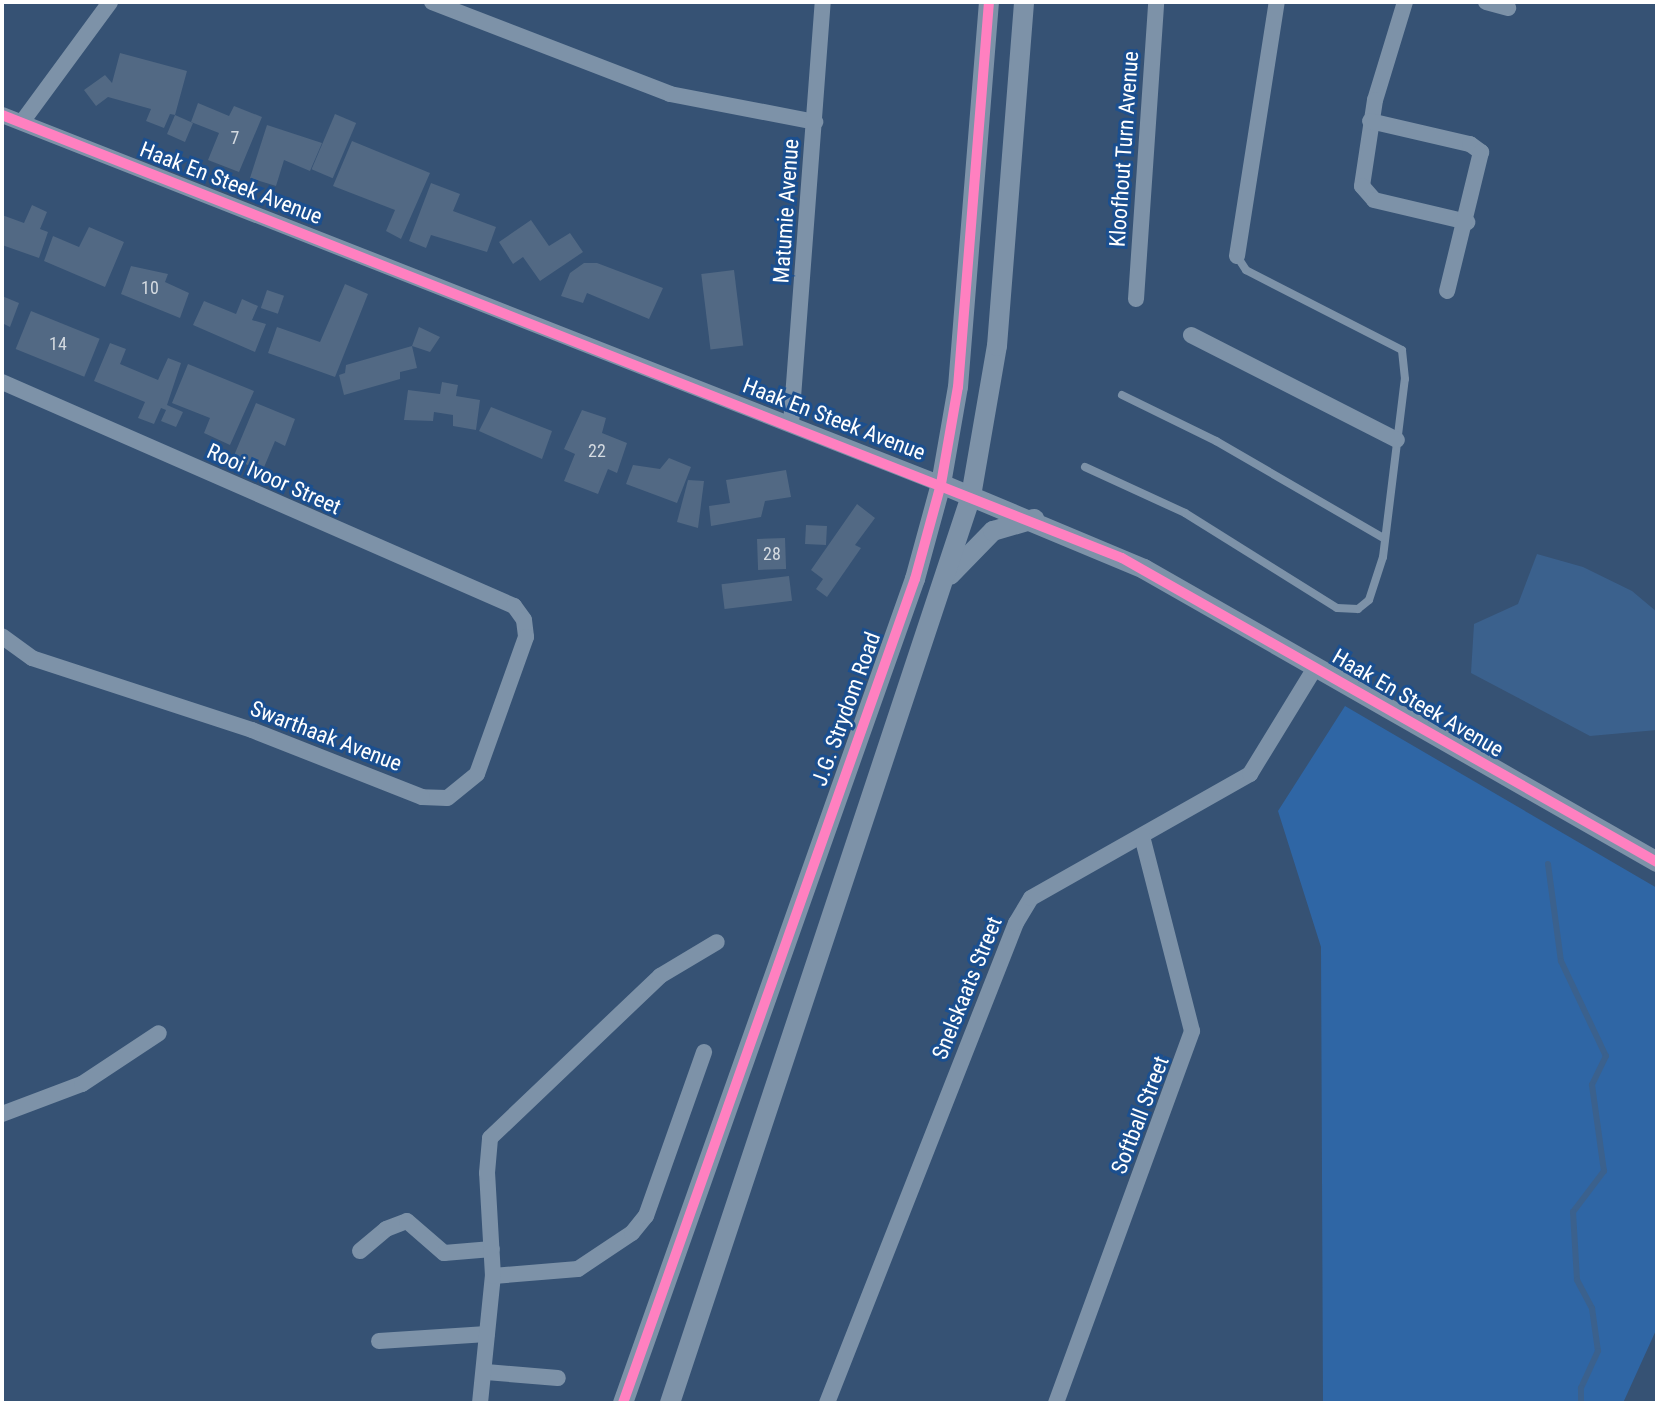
<!DOCTYPE html>
<style>
body{margin:0}
#map{position:relative;width:1659px;height:1405px;overflow:hidden;background:#365274;font-family:"Roboto Condensed",sans-serif}
div>[style]{position:absolute}
.green>*{inset:0;background:#2f66a5}
.water>*{inset:0;background:#3b618d}
.stream>*{height:6px;margin:-3px;padding:0 3px;transform-origin:3px;border-radius:3px;background:#3b618d}
.building>*{inset:0;background:#526984;transform-origin:0 0}
.service>*{height:8px;margin:-4px;padding:0 4px;transform-origin:4px;border-radius:4px;background:#7d92a8}
.minor>*{height:16px;margin:-8px;padding:0 8px;transform-origin:8px;border-radius:8px;background:#7d92a8}
.tertiary>*{height:20px;margin:-10px;padding:0 10px;transform-origin:10px;border-radius:10px;background:#7d92a8}
.cycleway>*{height:10px;margin:-5px;padding:0 5px;transform-origin:5px;border-radius:5px;background:#ff80c0}
span{translate:-50% -50%;white-space:nowrap;text-align:center;line-height:1.15;-webkit-text-stroke:6px #1b4f8f;paint-order:stroke}
.number-label{font-size:18px;color:#d4dae0}
.number-label span{-webkit-text-stroke-width:0}
.street-label{font-size:22px;color:#fff}
.frame{position:absolute;inset:0;border:4px solid #fff;pointer-events:none}
</style>
<div id="map">
<div class="green">
<div style="clip-path:polygon(1345px 706px,1657px 888px,1657px 1328px,1623px 1403px,1323px 1403px,1321px 947px,1278px 811px)"></div>
</div>
<div class="water">
<div style="clip-path:polygon(1537px 554px,1583px 567px,1632px 591px,1657px 612px,1657px 730px,1590px 736px,1471px 673px,1474px 624px,1518px 604px)"></div>
</div>
<div class="stream">
<div style="left:1548px;top:864px;width:98px;rotate:82.4deg"></div>
<div style="left:1561px;top:961px;width:105px;rotate:64.7deg"></div>
<div style="left:1606px;top:1056px;width:32px;rotate:116deg"></div>
<div style="left:1592px;top:1085px;width:87px;rotate:82.1deg"></div>
<div style="left:1604px;top:1171px;width:51px;rotate:127.1deg"></div>
<div style="left:1573px;top:1212px;width:68px;rotate:86.6deg"></div>
<div style="left:1577px;top:1280px;width:32px;rotate:62deg"></div>
<div style="left:1592px;top:1308px;width:43px;rotate:82.1deg"></div>
<div style="left:1598px;top:1351px;width:41px;rotate:114.7deg"></div>
<div style="left:1581px;top:1388px;width:15px;rotate:90deg"></div>
</div>
<div class="building">
<div style="clip-path:polygon(120px 53px,187px 71px,175px 115px,193px 123px,185px 142px,167px 134px,175px 115px,170px 114px,164px 128px,146px 121px,151px 109px,108px 97px,96px 106px,84px 90px,105px 75px,112px 83px)"></div>
<div style="clip-path:polygon(198px 103px,229px 116px,234px 106px,262px 117px,239px 172px,208px 160px,219px 133px,191px 122px)"></div>
<div style="left:335px;top:114px;width:23px;height:60px;rotate:23deg"></div>
<div style="clip-path:polygon(267px 125px,322px 143px,310px 171px,284px 160px,276px 186px,250px 178px)"></div>
<div style="clip-path:polygon(352px 141px,430px 173px,401px 239px,386px 231px,395px 210px,333px 186px)"></div>
<div style="clip-path:polygon(431px 183px,460px 194px,453px 211px,496px 227px,487px 252px,431px 235px,426px 248px,409px 241px)"></div>
<div style="clip-path:polygon(32px 205px,47px 212px,40px 229px,48px 232px,39px 258px,2px 245px,2px 215px,24px 223px)"></div>
<div style="clip-path:polygon(531px 220px,549px 246px,570px 233px,583px 252px,540px 281px,523px 257px,513px 264px,499px 242px)"></div>
<div style="clip-path:polygon(89px 227px,124px 242px,105px 287px,44px 261px,53px 236px,79px 247px)"></div>
<div style="clip-path:polygon(584px 263px,597px 263px,663px 288px,649px 319px,587px 293px,583px 303px,561px 296px,570px 273px)"></div>
<div style="clip-path:polygon(131px 266px,168px 274px,165px 282px,189px 293px,180px 318px,121px 294px)"></div>
<div style="left:734px;top:270px;width:76px;height:33px;rotate:83deg"></div>
<div style="clip-path:polygon(345px 284px,368px 294px,335px 377px,268px 353px,277px 327px,320px 342px)"></div>
<div style="left:267px;top:290px;width:18px;height:19px;rotate:19deg"></div>
<div style="clip-path:polygon(2px 296px,19px 303px,10px 327px,2px 323px)"></div>
<div style="clip-path:polygon(242px 299px,258px 306px,252px 320px,266px 324px,255px 352px,193px 325px,204px 301px,236px 314px)"></div>
<div style="left:31px;top:311px;width:74px;height:41px;rotate:22deg"></div>
<div style="clip-path:polygon(419px 327px,440px 337px,430px 352px,412px 346px,417px 368px,400px 372px,400px 379px,344px 395px,339px 375px,345px 373px,346px 365px,412px 346px)"></div>
<div style="clip-path:polygon(110px 343px,126px 349px,120px 364px,158px 380px,168px 358px,181px 363px,167px 405px,183px 412px,176px 427px,161px 421px,166px 410px,161px 408px,154px 424px,138px 418px,145px 402px,94px 381px)"></div>
<div style="clip-path:polygon(188px 364px,254px 391px,230px 445px,204px 433px,210px 418px,172px 403px)"></div>
<div style="clip-path:polygon(442px 382px,458px 385px,456px 396px,480px 400px,476px 430px,453px 426px,453px 415px,434px 412px,433px 421px,404px 420px,408px 390px,440px 394px)"></div>
<div style="clip-path:polygon(256px 403px,295px 419px,285px 446px,275px 441px,262px 472px,233px 458px)"></div>
<div style="clip-path:polygon(491px 407px,552px 431px,542px 459px,479px 431px)"></div>
<div style="clip-path:polygon(582px 410px,606px 418px,602px 433px,627px 443px,617px 473px,608px 469px,598px 494px,564px 481px,575px 454px,564px 449px)"></div>
<div style="clip-path:polygon(669px 458px,691px 467px,677px 503px,626px 484px,633px 465px,660px 469px)"></div>
<div style="clip-path:polygon(786px 470px,791px 497px,765px 501px,761px 517px,711px 526px,709px 506px,730px 503px,726px 480px)"></div>
<div style="clip-path:polygon(688px 480px,704px 481px,698px 528px,677px 522px)"></div>
<div style="clip-path:polygon(857px 504px,875px 518px,855px 545px,861px 548px,827px 597px,816px 589px,823px 579px,811px 570px)"></div>
<div style="left:806px;top:525px;width:21px;height:19px;rotate:3deg"></div>
<div style="left:785px;top:538px;width:31px;height:28px;rotate:88deg"></div>
<div style="left:789px;top:576px;width:25px;height:68px;rotate:83deg"></div>
</div>
<div class="service">
<div style="left:1122px;top:395px;width:105px;rotate:26.1deg"></div>
<div style="left:1216px;top:441px;width:195px;rotate:30.1deg"></div>
<div style="left:1085px;top:467px;width:110px;rotate:24.7deg"></div>
<div style="left:1185px;top:513px;width:179px;rotate:32deg"></div>
<div style="left:1337px;top:608px;width:21px;rotate:3deg"></div>
<div style="left:1358px;top:609px;width:14px;rotate:-39deg"></div>
<div style="left:1369px;top:600px;width:45px;rotate:-72deg"></div>
<div style="left:1383px;top:557px;width:179px;rotate:-83deg"></div>
<div style="left:1405px;top:379px;width:29px;rotate:-96deg"></div>
<div style="left:1402px;top:350px;width:175px;rotate:-152.9deg"></div>
<div style="left:1246px;top:270px;width:17px;rotate:-123deg"></div>
</div>
<div class="minor">
<div style="left:432px;top:2px;width:255px;rotate:21.1deg"></div>
<div style="left:670px;top:94px;width:148px;rotate:10.9deg"></div>
<div style="left:1405px;top:2px;width:102px;rotate:107deg"></div>
<div style="left:1375px;top:100px;width:87px;rotate:98.6deg"></div>
<div style="left:1362px;top:186px;width:18px;rotate:49deg"></div>
<div style="left:1374px;top:200px;width:96px;rotate:13.3deg"></div>
<div style="left:1486px;top:2px;width:23px;rotate:15deg"></div>
<div style="left:2px;top:115px;width:1009px;rotate:21.45deg"></div>
<div style="left:1370px;top:121px;width:103px;rotate:13deg"></div>
<div style="left:1470px;top:144px;width:14px;rotate:36deg"></div>
<div style="left:1481px;top:152px;width:143px;rotate:103.7deg"></div>
<div style="left:22px;top:122px;width:149px;rotate:-53.7deg"></div>
<div style="left:1237px;top:256px;width:257px;rotate:-81.1deg"></div>
<div style="left:1136px;top:299px;width:298px;rotate:-86.1deg"></div>
<div style="left:1191px;top:335px;width:231px;rotate:27deg"></div>
<div style="left:2px;top:382px;width:559px;rotate:23.63deg"></div>
<div style="left:514px;top:606px;width:17px;rotate:54deg"></div>
<div style="left:524px;top:620px;width:17px;rotate:83deg"></div>
<div style="left:526px;top:637px;width:145px;rotate:109.7deg"></div>
<div style="left:477px;top:774px;width:38px;rotate:141deg"></div>
<div style="left:447px;top:798px;width:25px;rotate:-178deg"></div>
<div style="left:422px;top:797px;width:183px;rotate:-158.5deg"></div>
<div style="left:252px;top:730px;width:231px;rotate:-161.9deg"></div>
<div style="left:32px;top:658px;width:37px;rotate:-144deg"></div>
<div style="left:791px;top:424px;width:423px;rotate:-85.7deg"></div>
<div style="left:2px;top:1114px;width:85px;rotate:-20.6deg"></div>
<div style="left:82px;top:1084px;width:92px;rotate:-33.5deg"></div>
<div style="left:360px;top:1251px;width:34px;rotate:-40deg"></div>
<div style="left:386px;top:1229px;width:22px;rotate:-21deg"></div>
<div style="left:407px;top:1221px;width:49px;rotate:40.9deg"></div>
<div style="left:444px;top:1253px;width:48px;rotate:-4.8deg"></div>
<div style="left:493px;top:1276px;width:85px;rotate:-4.7deg"></div>
<div style="left:578px;top:1269px;width:65px;rotate:-33.7deg"></div>
<div style="left:632px;top:1233px;width:22px;rotate:-51deg"></div>
<div style="left:646px;top:1216px;width:174px;rotate:-70.5deg"></div>
<div style="left:379px;top:1341px;width:108px;rotate:-3.7deg"></div>
<div style="left:486px;top:1372px;width:72px;rotate:4.8deg"></div>
<div style="left:480px;top:1403px;width:128px;rotate:-84.2deg"></div>
<div style="left:493px;top:1276px;width:103px;rotate:-93.3deg"></div>
<div style="left:487px;top:1173px;width:35px;rotate:-85deg"></div>
<div style="left:490px;top:1138px;width:235px;rotate:-43.6deg"></div>
<div style="left:660px;top:976px;width:66px;rotate:-30.8deg"></div>
<div style="left:827px;top:1403px;width:516px;rotate:-68.51deg"></div>
<div style="left:1016px;top:923px;width:29px;rotate:-59deg"></div>
<div style="left:1031px;top:898px;width:252px;rotate:-29.5deg"></div>
<div style="left:1250px;top:774px;width:124px;rotate:-58.5deg"></div>
<div style="left:1056px;top:1403px;width:396px;rotate:-69.9deg"></div>
<div style="left:1192px;top:1031px;width:201px;rotate:-104.4deg"></div>
</div>
<div class="tertiary">
<div style="left:941px;top:484px;width:220px;rotate:22.7deg"></div>
<div style="left:1144px;top:569px;width:591px;rotate:29.73deg"></div>
<div style="left:950px;top:575px;width:62px;rotate:-45.7deg"></div>
<div style="left:993px;top:531px;width:43px;rotate:-16.3deg"></div>
<div style="left:623px;top:1403px;width:874px;rotate:-70.49deg"></div>
<div style="left:915px;top:579px;width:98px;rotate:-74.7deg"></div>
<div style="left:941px;top:484px;width:98px;rotate:-80.1deg"></div>
<div style="left:958px;top:387px;width:386px;rotate:-85.4deg"></div>
<div style="left:670px;top:1403px;width:956px;rotate:-71.64deg"></div>
<div style="left:971px;top:496px;width:152px;rotate:-80.2deg"></div>
<div style="left:997px;top:346px;width:345px;rotate:-85.5deg"></div>
</div>
<div class="cycleway">
<div style="left:2px;top:115px;width:1204px;rotate:21.58deg"></div>
<div style="left:1122px;top:558px;width:615px;rotate:29.61deg"></div>
<div style="left:623px;top:1403px;width:874px;rotate:-70.49deg"></div>
<div style="left:915px;top:579px;width:98px;rotate:-74.7deg"></div>
<div style="left:941px;top:484px;width:98px;rotate:-80.1deg"></div>
<div style="left:958px;top:387px;width:386px;rotate:-85.4deg"></div>
</div>
<div class="number-label">
<span style="left:235px;top:138px">7</span>
<span style="left:150px;top:288px">10</span>
<span style="left:58px;top:344px">14</span>
<span style="left:597px;top:451px">22</span>
<span style="left:772px;top:554px">28</span>
</div>
<div class="street-label">
<span style="left:1124px;top:149px;rotate:-86deg">Kloofhout Turn Avenue</span>
<span style="left:231px;top:183px;rotate:21deg">Haak En Steek Avenue</span>
<span style="left:786px;top:211px;rotate:-86deg">Matumie Avenue</span>
<span style="left:834px;top:419px;rotate:21deg">Haak En Steek Avenue</span>
<span style="left:274px;top:479px;rotate:24deg">Rooi Ivoor Street</span>
<span style="left:1418px;top:703px;rotate:30deg">Haak En Steek Avenue</span>
<span style="left:846px;top:709px;rotate:-70deg">J.G. Strydom Road</span>
<span style="left:326px;top:736px;rotate:21deg">Swarthaak Avenue</span>
<span style="left:967px;top:988px;rotate:-68deg">Snelskaats Street</span>
<span style="left:1140px;top:1115px;rotate:-69deg">Softball Street</span>
</div>
<div class="frame"></div>
</div>
